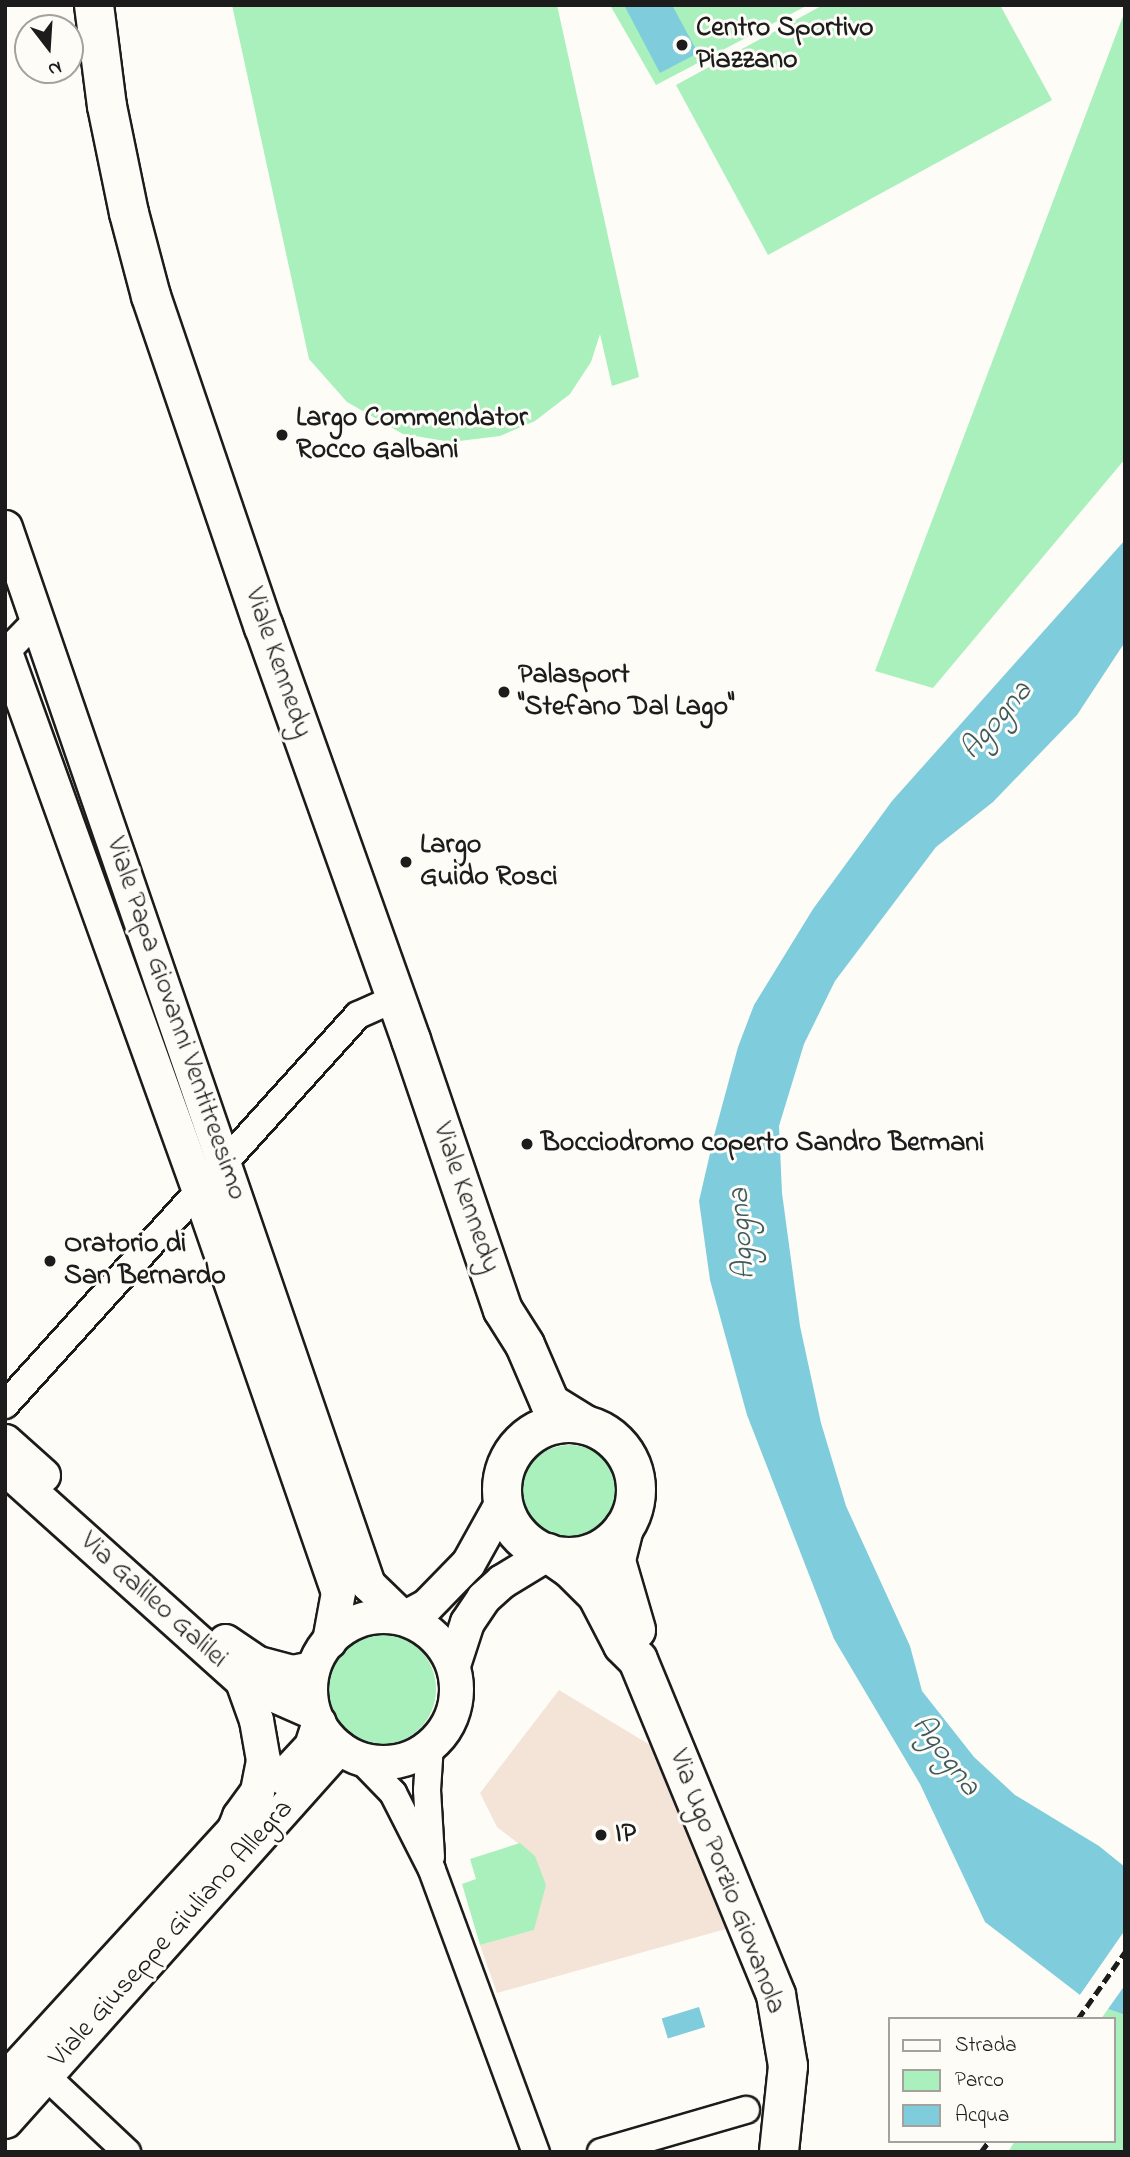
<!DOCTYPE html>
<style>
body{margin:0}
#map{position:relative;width:1130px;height:2157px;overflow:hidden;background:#fdfcf7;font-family:"Indie Flower",sans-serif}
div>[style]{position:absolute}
.built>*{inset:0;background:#f4e4d8}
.green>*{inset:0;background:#a9f0bc}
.round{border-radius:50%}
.water>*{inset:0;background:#7fcddc;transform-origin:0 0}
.pier>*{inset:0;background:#fdfcf7}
.roads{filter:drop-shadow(2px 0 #1c1c1c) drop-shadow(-2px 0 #1c1c1c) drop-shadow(0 2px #1c1c1c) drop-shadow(0 -2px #1c1c1c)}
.minor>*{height:26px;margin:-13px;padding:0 13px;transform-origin:13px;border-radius:13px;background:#fdfcf7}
.tertiary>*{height:33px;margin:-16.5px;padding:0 16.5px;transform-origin:16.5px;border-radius:16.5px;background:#fdfcf7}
.tertiary>.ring{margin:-16.5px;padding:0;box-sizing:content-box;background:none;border:33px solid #fdfcf7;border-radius:50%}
.primary>*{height:38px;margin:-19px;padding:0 19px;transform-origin:19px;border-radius:19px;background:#fdfcf7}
.primary>.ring{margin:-19px;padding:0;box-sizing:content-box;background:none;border:38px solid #fdfcf7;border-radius:50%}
.rail>*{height:5px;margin-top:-2.5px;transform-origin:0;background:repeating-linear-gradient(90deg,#1c1c1c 0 10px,transparent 0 15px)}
.dots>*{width:19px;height:19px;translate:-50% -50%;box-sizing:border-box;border:4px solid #fdfcf7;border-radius:50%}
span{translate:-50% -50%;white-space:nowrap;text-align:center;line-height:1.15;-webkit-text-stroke:6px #fdfcf7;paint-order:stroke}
.poi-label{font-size:28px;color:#1c1c1c;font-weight:700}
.left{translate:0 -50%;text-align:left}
.street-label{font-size:28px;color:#1c1c1c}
.water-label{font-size:30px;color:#3f5a5f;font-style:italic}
.frame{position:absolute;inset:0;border:7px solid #1c1c1c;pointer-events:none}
.legend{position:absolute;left:888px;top:2017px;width:228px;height:126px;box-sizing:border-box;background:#fdfcf7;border:2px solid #a3a29f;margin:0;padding:9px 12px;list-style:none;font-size:21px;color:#1c1c1c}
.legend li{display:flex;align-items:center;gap:14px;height:35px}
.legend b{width:35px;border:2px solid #a3a29f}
.north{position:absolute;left:14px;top:14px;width:70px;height:70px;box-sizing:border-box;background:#fdfcf7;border:2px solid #a3a29f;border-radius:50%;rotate:163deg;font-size:19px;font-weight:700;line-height:28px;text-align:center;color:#1c1c1c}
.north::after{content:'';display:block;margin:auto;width:24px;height:32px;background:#1c1c1c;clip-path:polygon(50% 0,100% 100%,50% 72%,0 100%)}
</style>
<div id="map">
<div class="built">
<div style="clip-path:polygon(559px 1690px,660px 1751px,733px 1927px,497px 1993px,480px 1945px,534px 1930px,535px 1856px,497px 1827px,480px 1793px)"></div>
</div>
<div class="green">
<div style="clip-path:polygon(232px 5px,557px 5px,639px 377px,612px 386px,600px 334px,591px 362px,570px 394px,535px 421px,500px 436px,451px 442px,403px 434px,347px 402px,309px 359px)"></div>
<div style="clip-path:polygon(610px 5px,808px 5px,656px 85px)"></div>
<div style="clip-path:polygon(823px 5px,1000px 5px,1052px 100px,768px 255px,676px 85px)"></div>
<div style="clip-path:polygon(1125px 11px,1125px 459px,933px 688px,875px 671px)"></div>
<div class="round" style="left:520px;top:1445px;width:100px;height:100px"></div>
<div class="round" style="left:324px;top:1633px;width:112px;height:112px"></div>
<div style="clip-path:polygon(520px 1843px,535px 1856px,546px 1885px,534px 1930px,480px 1945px,462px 1884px,476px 1879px,470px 1859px)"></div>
<div style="clip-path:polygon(1108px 2009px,1125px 2015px,1125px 2152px,1008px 2152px,1015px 2141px,1114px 2141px,1114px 2019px,1101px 2019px)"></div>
</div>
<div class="water">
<div style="clip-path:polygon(624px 5px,672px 5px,698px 53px,660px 73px)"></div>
<div style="clip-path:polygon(1125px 540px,1125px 642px,1077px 715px,993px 802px,936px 847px,835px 981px,804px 1044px,779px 1126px,782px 1193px,800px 1326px,821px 1423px,846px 1506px,910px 1646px,922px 1691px,974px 1757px,1015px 1795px,1099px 1846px,1125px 1867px,1125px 1931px,1080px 1995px,985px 1922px,920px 1784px,834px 1639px,747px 1415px,710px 1280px,699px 1201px,715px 1132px,738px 1047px,754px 1005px,813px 909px,892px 801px)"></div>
<div style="clip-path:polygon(1125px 1985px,1125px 2015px,1108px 2009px)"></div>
<div style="left:699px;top:2007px;width:21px;height:39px;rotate:73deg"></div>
</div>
<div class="pier">
<div style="clip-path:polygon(1125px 1930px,1125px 1937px,1083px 1997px,1080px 1995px)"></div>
</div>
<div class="roads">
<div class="minor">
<div style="left:5px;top:653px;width:46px;rotate:-45.9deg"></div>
<div style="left:5px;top:1405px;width:526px;rotate:-47.85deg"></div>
<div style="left:358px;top:1015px;width:42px;rotate:-24.1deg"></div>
<div style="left:430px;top:1745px;width:45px;rotate:93.8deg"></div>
<div style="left:427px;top:1790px;width:67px;rotate:86.6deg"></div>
<div style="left:359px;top:1758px;width:49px;rotate:45.8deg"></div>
<div style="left:393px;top:1793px;width:86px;rotate:63.1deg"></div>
<div style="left:432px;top:1870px;width:301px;rotate:69.8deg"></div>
<div style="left:31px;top:2062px;width:132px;rotate:43.2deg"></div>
<div style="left:601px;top:2152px;width:151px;rotate:-16.2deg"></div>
</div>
<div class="tertiary">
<div style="left:5px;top:527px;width:1118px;rotate:71.05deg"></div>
<div style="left:368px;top:1584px;width:49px;rotate:44.2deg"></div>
<div style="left:403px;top:1618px;width:26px;rotate:-28deg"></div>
<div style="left:426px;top:1606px;width:60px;rotate:-45.7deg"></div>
<div style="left:468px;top:1563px;width:72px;rotate:-60.9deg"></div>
<div style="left:5px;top:652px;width:573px;rotate:70.2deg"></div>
<div style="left:199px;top:1191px;width:424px;rotate:70.9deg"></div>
<div style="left:338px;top:1592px;width:50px;rotate:100.4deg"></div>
<div style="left:5px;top:1441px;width:51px;rotate:41.8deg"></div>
<div style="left:5px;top:1468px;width:319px;rotate:41.9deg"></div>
<div style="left:242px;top:1681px;width:77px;rotate:23.6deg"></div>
<div class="ring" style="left:310px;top:1616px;width:113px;height:113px"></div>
<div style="left:225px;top:1641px;width:40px;rotate:34deg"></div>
<div style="left:258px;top:1663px;width:35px;rotate:15deg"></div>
<div style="left:292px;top:1672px;width:21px;rotate:-11deg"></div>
<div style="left:453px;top:1665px;width:45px;rotate:-72deg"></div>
<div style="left:467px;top:1622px;width:29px;rotate:-56deg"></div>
<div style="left:483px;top:1598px;width:25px;rotate:-42deg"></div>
<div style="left:502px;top:1581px;width:54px;rotate:-31.3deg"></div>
<div style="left:282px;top:1777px;width:42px;rotate:-46.9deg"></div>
<div style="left:311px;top:1746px;width:25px;rotate:-72deg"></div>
<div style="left:233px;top:1831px;width:16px;rotate:-68deg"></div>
<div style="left:239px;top:1816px;width:31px;rotate:-54deg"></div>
<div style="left:257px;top:1791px;width:32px;rotate:-79deg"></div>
<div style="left:263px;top:1760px;width:41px;rotate:-99.9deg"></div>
<div style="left:256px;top:1720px;width:41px;rotate:-109.7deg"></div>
<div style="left:5px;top:2079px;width:352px;rotate:-47.5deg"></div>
<div style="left:5px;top:2121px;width:501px;rotate:-48.23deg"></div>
</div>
<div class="primary">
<div style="left:94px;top:5px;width:102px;rotate:82.7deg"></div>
<div style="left:107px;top:106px;width:109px;rotate:78.4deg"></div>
<div style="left:129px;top:213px;width:86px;rotate:75.2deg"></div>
<div style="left:151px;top:296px;width:350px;rotate:71.2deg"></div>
<div style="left:264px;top:627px;width:438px;rotate:70.4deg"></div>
<div style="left:411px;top:1040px;width:285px;rotate:71.2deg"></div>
<div style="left:503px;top:1310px;width:41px;rotate:57.8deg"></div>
<div style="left:525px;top:1345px;width:63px;rotate:66.7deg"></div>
<div style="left:550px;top:1403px;width:40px;rotate:32deg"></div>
<div class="ring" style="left:502px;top:1423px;width:96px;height:96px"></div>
<div style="left:624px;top:1528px;width:34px;rotate:104deg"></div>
<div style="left:616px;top:1561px;width:72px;rotate:73.8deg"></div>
<div style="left:548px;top:1553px;width:28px;rotate:35deg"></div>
<div style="left:571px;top:1569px;width:37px;rotate:45deg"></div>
<div style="left:597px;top:1595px;width:56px;rotate:62.5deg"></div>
<div style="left:623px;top:1645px;width:21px;rotate:45deg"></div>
<div style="left:638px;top:1660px;width:362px;rotate:67.6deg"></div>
<div style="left:776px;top:1995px;width:72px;rotate:80.4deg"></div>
<div style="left:788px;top:2066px;width:86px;rotate:96deg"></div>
</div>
</div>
<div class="rail">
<div style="left:1078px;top:2019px;width:82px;rotate:-55deg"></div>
<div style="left:981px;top:2152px;width:14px;rotate:-54deg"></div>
</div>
<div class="dots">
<div style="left:682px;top:45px;background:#1c1c1c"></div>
<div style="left:282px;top:435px;background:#1c1c1c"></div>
<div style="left:504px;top:692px;background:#1c1c1c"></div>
<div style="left:406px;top:862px;background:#1c1c1c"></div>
<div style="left:527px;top:1144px;background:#1c1c1c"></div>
<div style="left:50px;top:1261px;background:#1c1c1c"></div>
<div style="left:601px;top:1835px;background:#1c1c1c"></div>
</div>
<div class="poi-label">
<span class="left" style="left:696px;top:45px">Centro Sportivo<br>Piazzano</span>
<span class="left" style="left:296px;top:435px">Largo Commendator<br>Rocco Galbani</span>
<span class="left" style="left:518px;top:692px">Palasport<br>"Stefano Dal Lago"</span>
<span class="left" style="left:420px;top:862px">Largo<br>Guido Rosci</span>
<span class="left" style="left:541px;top:1144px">Bocciodromo coperto Sandro Bermani</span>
<span class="left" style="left:64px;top:1261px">Oratorio di<br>San Bernardo</span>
<span class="left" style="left:615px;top:1835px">IP</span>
</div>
<div class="street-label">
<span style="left:277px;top:663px;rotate:71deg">Viale Kennedy</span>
<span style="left:175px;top:1019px;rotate:71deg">Viale Papa Giovanni Ventitreesimo</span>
<span style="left:465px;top:1198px;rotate:71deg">Viale Kennedy</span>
<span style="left:153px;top:1601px;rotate:42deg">Via Galileo Galilei</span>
<span style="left:726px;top:1882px;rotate:69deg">Via Ugo Porzio Giovanola</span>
<span style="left:172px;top:1934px;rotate:-48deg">Viale Giuseppe Giuliano Allegra</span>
</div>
<div class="water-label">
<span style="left:997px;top:721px;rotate:-49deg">Agogna</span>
<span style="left:743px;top:1234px;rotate:-94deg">Agogna</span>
<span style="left:945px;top:1756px;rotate:53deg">Agogna</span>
</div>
<div class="frame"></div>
<ul class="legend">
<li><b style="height:9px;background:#fdfcf7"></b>Strada</li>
<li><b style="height:19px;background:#a9f0bc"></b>Parco</li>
<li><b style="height:19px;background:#7fcddc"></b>Acqua</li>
</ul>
<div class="north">N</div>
</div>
